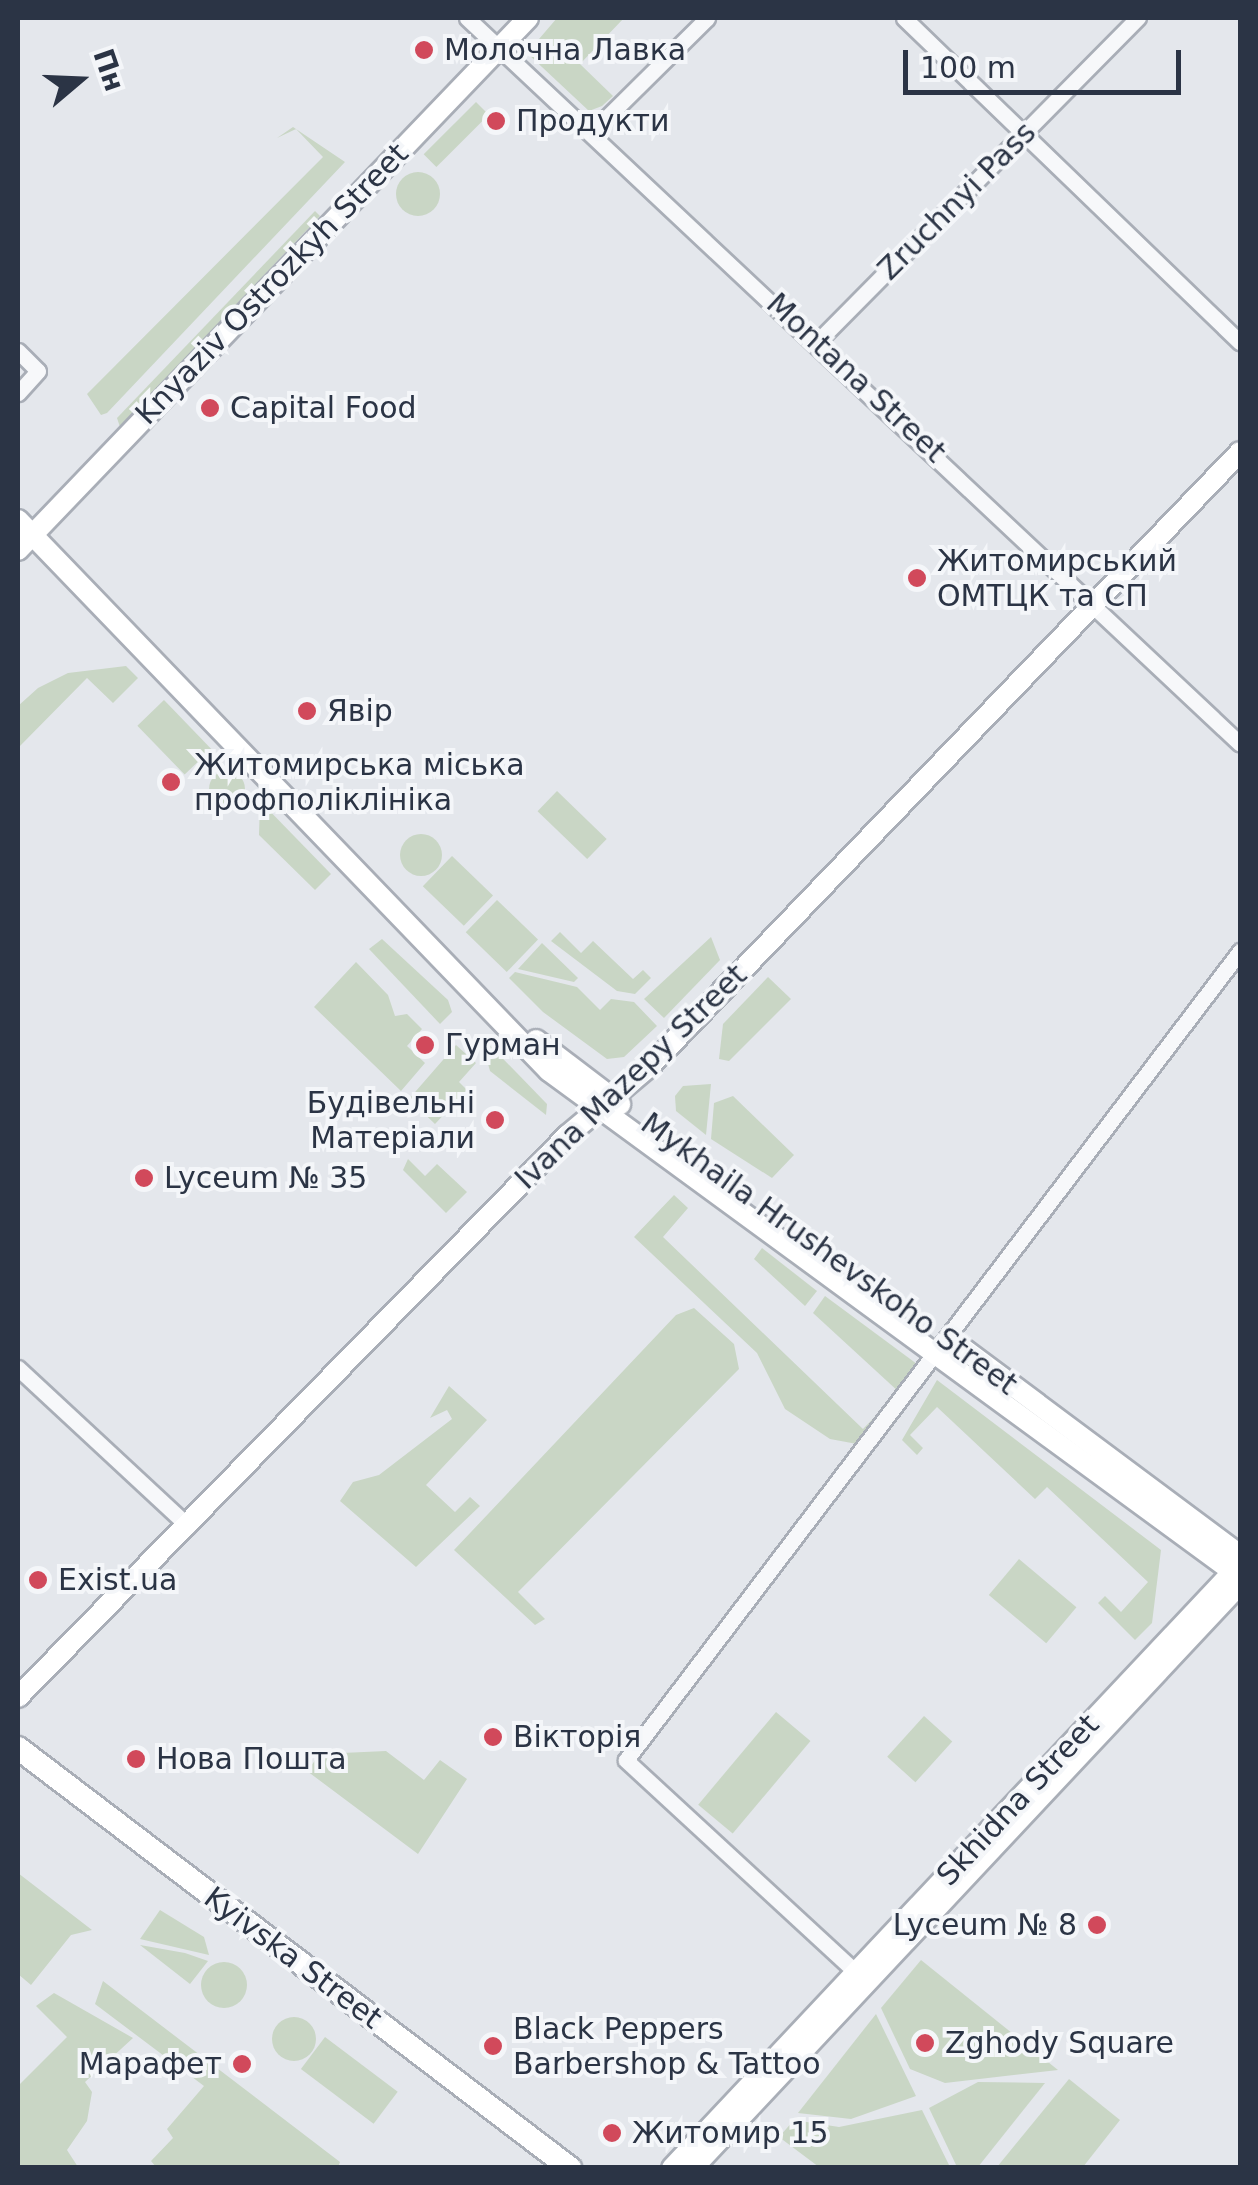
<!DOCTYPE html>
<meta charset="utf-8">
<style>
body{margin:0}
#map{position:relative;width:1258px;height:2185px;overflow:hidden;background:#e4e7ec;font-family:"DejaVu Sans",sans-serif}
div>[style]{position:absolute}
.green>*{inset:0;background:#c9d6c5;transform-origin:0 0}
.round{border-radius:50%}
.roads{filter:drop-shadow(2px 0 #a9aeb7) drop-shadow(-2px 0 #a9aeb7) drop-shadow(0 2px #a9aeb7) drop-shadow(0 -2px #a9aeb7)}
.street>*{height:15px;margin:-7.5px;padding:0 7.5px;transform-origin:7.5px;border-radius:7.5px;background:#f7f8fa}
.secondary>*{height:20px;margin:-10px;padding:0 10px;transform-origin:10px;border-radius:10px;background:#fff}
.primary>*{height:22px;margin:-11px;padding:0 11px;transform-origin:11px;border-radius:11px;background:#fff}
.dots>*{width:28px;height:28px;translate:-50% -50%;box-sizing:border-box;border:5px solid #f4f6f9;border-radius:50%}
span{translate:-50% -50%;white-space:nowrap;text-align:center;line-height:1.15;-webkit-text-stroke:8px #f4f6f9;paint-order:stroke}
.poi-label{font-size:30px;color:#2b3445}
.left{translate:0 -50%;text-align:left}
.right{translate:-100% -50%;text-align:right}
.street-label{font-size:30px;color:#2b3445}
.frame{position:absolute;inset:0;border:20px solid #2b3445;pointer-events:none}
.north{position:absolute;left:30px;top:30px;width:100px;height:100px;-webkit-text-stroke:8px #f4f6f9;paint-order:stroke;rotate:71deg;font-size:28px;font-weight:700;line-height:40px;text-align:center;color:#2b3445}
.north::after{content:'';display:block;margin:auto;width:35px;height:45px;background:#2b3445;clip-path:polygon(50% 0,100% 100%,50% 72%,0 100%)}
.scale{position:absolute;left:903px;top:50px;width:278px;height:45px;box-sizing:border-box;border:5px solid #2b3445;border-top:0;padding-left:12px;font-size:30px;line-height:35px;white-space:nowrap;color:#2b3445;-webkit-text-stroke:8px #f4f6f9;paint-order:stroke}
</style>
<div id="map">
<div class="green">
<div style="clip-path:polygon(557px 18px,624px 18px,580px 64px,613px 96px,602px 106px,589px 111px,527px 53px)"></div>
<div style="left:476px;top:102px;width:18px;height:74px;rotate:45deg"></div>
<div style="clip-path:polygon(293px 127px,345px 162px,107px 413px,101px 415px,87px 394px,323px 157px,296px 129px,277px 138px)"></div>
<div class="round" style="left:396px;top:172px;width:44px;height:44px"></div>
<div style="clip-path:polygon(315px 211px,320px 216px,120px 427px,117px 418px)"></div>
<div style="clip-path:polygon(126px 666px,138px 678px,113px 703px,87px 678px,18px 748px,18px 706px,38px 688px,68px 673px)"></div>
<div style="left:164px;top:700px;width:68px;height:37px;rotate:46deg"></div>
<div class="round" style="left:209px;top:771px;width:36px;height:36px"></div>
<div style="left:557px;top:791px;width:69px;height:28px;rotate:44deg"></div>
<div style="clip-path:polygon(260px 801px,331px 874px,315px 890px,259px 835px)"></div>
<div class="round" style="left:400px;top:834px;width:42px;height:42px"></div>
<div style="left:452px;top:856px;width:57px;height:42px;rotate:44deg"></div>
<div style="left:497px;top:900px;width:57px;height:45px;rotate:44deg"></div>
<div style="clip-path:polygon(560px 932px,581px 953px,593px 941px,633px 979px,643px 970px,651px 978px,635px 994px,617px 991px,551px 941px)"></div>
<div style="clip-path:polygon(711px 937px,720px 960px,664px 1018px,644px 999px)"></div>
<div style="clip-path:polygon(382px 939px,448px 1000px,452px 1012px,440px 1024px,369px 949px)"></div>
<div style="clip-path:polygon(542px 943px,578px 978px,574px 982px,518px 969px)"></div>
<div style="clip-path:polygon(356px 962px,388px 995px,395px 1016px,407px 1014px,422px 1029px,407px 1046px,425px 1063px,401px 1091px,314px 1007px)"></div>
<div style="clip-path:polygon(515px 972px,577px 987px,600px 1010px,611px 999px,634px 1002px,657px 1026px,624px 1057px,607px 1059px,543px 1012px,509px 978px)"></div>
<div style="clip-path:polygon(768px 977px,791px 999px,729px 1061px,719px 1059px,723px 1024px)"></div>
<div style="clip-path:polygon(480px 1035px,547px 1104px,546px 1115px,490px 1071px)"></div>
<div style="clip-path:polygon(456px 1045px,476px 1063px,459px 1082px,467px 1090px,435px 1124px,409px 1099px)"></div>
<div style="clip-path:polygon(711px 1084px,706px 1135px,676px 1111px,675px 1096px,683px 1086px)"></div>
<div style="clip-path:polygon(733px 1096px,794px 1155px,772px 1178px,711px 1139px,714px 1103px)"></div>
<div style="clip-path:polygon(408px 1159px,425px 1176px,437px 1164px,467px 1192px,446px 1213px,403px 1170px)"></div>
<div style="clip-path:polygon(674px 1195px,688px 1208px,663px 1237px,863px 1429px,891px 1400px,857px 1444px,830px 1439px,785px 1409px,757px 1353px,634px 1237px)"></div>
<div style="clip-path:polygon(762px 1248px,817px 1291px,805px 1306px,754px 1259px)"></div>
<div style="clip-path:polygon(825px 1296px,921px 1367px,900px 1393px,813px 1313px)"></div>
<div style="clip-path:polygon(694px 1308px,734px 1344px,739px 1369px,518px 1592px,545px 1619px,535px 1625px,454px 1550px,676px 1315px)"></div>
<div style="clip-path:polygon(937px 1380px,1161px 1550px,1152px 1623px,1135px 1640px,1098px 1603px,1105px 1596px,1121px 1612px,1148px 1582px,1047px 1487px,1035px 1499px,937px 1407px,910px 1435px,923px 1448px,917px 1455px,902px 1440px)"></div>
<div style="clip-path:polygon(449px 1386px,487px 1420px,426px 1485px,455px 1512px,470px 1497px,480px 1506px,416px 1567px,340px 1501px,353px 1482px,379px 1475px,452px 1419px,447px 1410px,430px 1418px)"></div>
<div style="left:1019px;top:1559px;width:75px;height:47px;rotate:40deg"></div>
<div style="left:776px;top:1712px;width:45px;height:121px;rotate:40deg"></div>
<div style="left:924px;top:1716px;width:38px;height:55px;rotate:42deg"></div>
<div style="clip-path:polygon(386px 1751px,424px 1780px,440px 1760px,467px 1779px,418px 1854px,307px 1771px,320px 1754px)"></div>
<div style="clip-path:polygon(18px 1873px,92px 1930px,71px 1935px,31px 1985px,18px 1974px)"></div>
<div style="clip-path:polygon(160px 1910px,204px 1937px,209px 1955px,140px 1939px)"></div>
<div style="clip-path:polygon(140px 1945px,185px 1953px,208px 1961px,190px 1984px)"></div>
<div style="clip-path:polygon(921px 1960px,1058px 2070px,945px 2083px,910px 2069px,881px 2008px)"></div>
<div class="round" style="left:201px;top:1962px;width:46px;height:46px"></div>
<div style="clip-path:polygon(103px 1981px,340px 2162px,338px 2167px,156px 2167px,151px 2161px,173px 2138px,167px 2129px,204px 2086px,95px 2004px)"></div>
<div style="clip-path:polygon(54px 1993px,133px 2038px,85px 2082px,92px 2092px,87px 2121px,67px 2150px,78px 2167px,18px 2167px,18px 2086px,67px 2037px,36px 2006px)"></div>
<div style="clip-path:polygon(876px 2014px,916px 2096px,851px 2119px,798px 2113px)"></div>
<div class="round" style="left:272px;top:2017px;width:44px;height:44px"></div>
<div style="left:325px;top:2037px;width:91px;height:40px;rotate:37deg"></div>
<div style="clip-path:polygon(1069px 2079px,1120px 2120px,1083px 2167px,997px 2167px)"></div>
<div style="clip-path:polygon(978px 2082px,1045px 2083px,978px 2167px,957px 2167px,929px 2108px)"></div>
<div style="clip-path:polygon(922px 2110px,950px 2167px,819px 2167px,779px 2137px,794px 2120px,839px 2127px)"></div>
</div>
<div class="roads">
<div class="street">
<div style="left:467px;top:18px;width:1060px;rotate:43.2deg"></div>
<div style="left:904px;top:18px;width:467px;rotate:44deg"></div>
<div style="left:592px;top:132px;width:162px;rotate:-44.7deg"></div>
<div style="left:818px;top:341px;width:455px;rotate:-45.3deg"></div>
<div style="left:18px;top:351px;width:28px;rotate:45deg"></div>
<div style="left:38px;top:371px;width:30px;rotate:132deg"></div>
<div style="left:18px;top:1368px;width:232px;rotate:42.9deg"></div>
<div style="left:861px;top:1977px;width:320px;rotate:-137.3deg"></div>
<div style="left:626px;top:1760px;width:1016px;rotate:-52.8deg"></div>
</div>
<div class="secondary">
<div style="left:18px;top:520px;width:765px;rotate:46.06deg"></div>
<div style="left:549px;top:1071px;width:856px;rotate:36.21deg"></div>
<div style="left:18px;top:550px;width:737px;rotate:-46.21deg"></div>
<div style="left:536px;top:1040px;width:106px;rotate:37.3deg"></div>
<div style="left:957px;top:1344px;width:353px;rotate:36.7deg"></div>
<div style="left:18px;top:1697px;width:786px;rotate:-45.62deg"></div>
<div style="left:568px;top:1135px;width:109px;rotate:-40.1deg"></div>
<div style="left:651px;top:1065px;width:850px;rotate:-46.14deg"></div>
<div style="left:672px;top:2168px;width:828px;rotate:-46.76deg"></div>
<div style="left:693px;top:2168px;width:800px;rotate:-46.87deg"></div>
</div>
<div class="primary">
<div style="left:18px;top:1748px;width:694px;rotate:37.27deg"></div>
</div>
</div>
<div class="dots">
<div style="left:424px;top:50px;background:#d1495b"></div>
<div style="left:496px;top:121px;background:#d1495b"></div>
<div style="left:210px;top:408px;background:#d1495b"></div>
<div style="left:917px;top:578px;background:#d1495b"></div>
<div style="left:307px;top:711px;background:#d1495b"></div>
<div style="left:171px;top:782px;background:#d1495b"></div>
<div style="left:425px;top:1045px;background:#d1495b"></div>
<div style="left:495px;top:1120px;background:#d1495b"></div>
<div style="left:144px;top:1178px;background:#d1495b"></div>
<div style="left:38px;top:1580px;background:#d1495b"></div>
<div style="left:493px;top:1737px;background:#d1495b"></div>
<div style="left:136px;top:1759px;background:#d1495b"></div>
<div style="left:1097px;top:1925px;background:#d1495b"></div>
<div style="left:925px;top:2043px;background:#d1495b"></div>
<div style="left:493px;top:2046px;background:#d1495b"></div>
<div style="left:242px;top:2064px;background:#d1495b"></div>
<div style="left:612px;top:2133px;background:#d1495b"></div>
</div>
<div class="poi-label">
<span class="left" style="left:444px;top:50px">Молочна Лавка</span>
<span class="left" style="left:516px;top:121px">Продукти</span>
<span class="left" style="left:230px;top:408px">Capital Food</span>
<span class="left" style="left:937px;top:578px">Житомирський<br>ОМТЦК та СП</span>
<span class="left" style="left:327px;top:711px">Явір</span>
<span class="left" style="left:194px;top:782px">Житомирська міська<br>профполіклініка</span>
<span class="left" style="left:445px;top:1045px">Гурман</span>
<span class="right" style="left:475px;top:1120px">Будівельні<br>Матеріали</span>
<span class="left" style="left:164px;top:1178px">Lyceum № 35</span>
<span class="left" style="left:58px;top:1580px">Exist.ua</span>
<span class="left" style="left:513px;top:1737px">Вікторія</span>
<span class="left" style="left:156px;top:1759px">Нова Пошта</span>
<span class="right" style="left:1077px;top:1925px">Lyceum № 8</span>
<span class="left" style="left:513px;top:2046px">Black Peppers<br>Barbershop &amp; Tattoo</span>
<span class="left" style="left:945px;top:2043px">Zghody Square</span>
<span class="right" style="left:222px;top:2064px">Марафет</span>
<span class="left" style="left:632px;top:2133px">Житомир 15</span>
</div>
<div class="street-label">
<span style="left:957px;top:201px;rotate:-45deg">Zruchnyi Pass</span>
<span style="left:272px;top:284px;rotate:-46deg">Knyaziv Ostrozkyh Street</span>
<span style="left:856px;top:378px;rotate:43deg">Montana Street</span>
<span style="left:631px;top:1077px;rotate:-44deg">Ivana Mazepy Street</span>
<span style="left:829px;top:1254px;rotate:36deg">Mykhaila Hrushevskoho Street</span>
<span style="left:1018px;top:1800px;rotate:-47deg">Skhidna Street</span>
<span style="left:293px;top:1958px;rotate:37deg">Kyivska Street</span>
</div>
<div class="frame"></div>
<div class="north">Пн</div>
<div class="scale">100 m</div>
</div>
